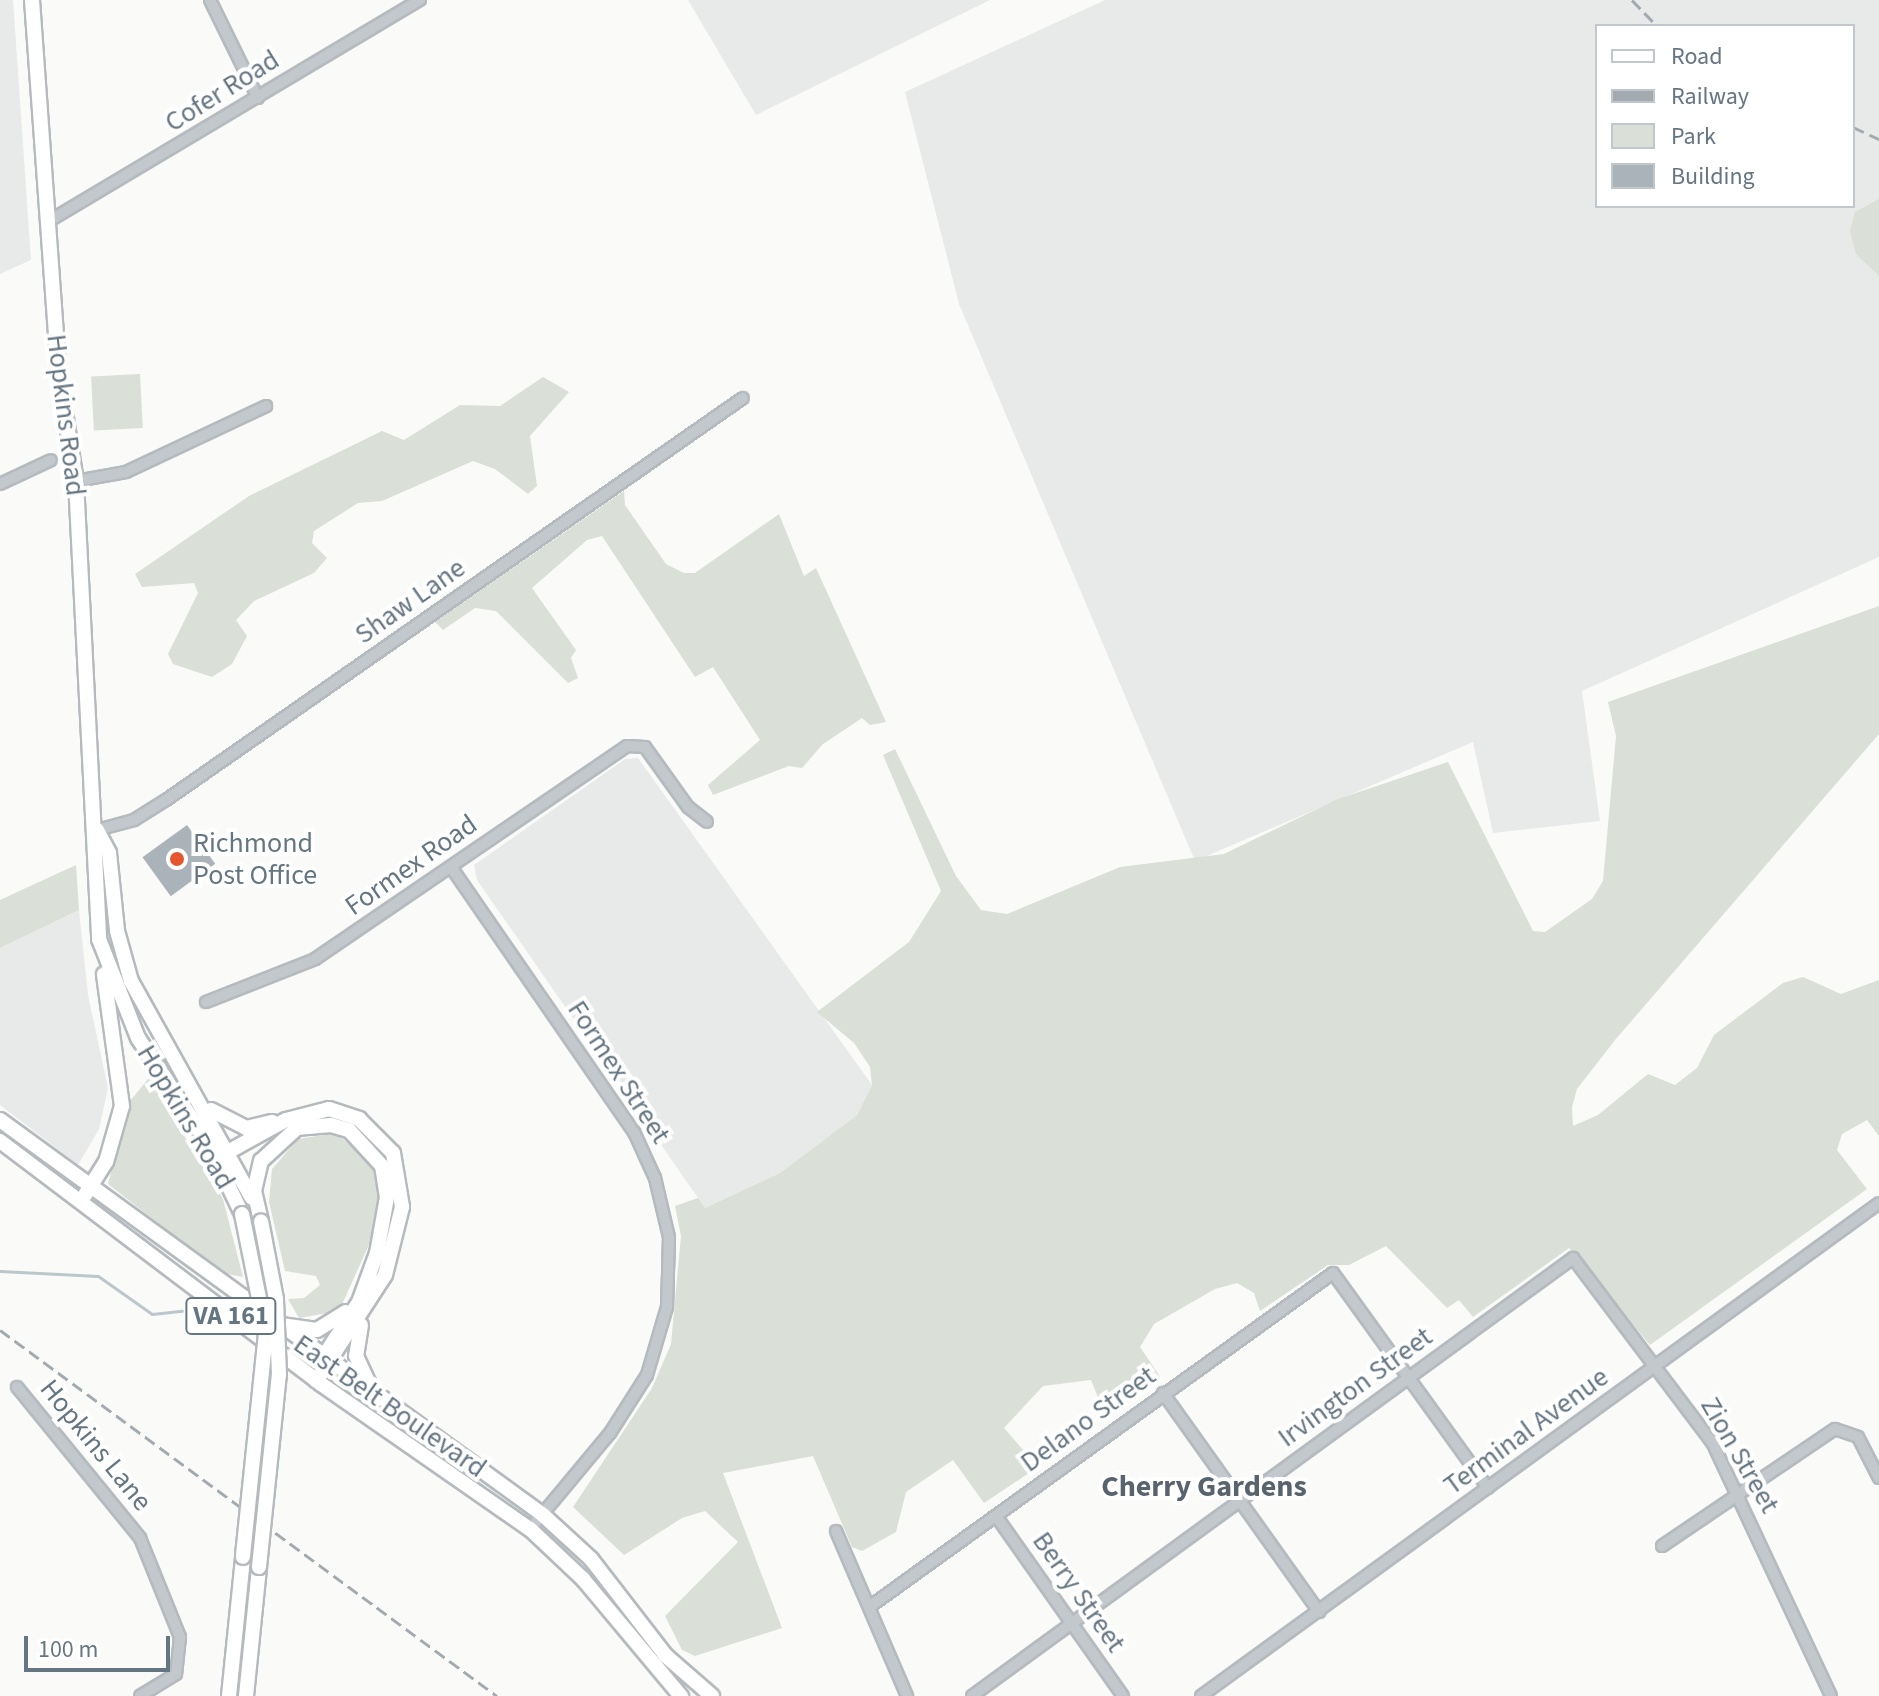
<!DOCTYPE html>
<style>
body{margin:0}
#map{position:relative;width:1879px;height:1696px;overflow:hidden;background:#fafaf8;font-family:"Source Sans 3",sans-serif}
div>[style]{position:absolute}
.built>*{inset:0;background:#e8e9e9}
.green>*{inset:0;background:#dadfd7;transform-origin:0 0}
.stream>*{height:3px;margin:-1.5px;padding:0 1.5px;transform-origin:1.5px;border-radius:1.5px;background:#bbc7cb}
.building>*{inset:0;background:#aab3b9;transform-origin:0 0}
.roads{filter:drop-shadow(2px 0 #b5babe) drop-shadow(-2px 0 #b5babe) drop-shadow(0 2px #b5babe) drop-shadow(0 -2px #b5babe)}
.minor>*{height:10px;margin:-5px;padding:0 5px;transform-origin:5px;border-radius:5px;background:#c3c8cc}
.major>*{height:14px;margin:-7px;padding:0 7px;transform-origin:7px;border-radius:7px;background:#fff}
.rail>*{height:3px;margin-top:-1.5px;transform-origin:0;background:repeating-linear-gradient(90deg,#a2aab0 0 12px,transparent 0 18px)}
.bridges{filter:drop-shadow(2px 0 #b5babe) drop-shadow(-2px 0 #b5babe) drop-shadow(0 2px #b5babe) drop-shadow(0 -2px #b5babe)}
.major-bridge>*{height:14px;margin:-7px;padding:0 7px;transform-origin:7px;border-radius:7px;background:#fff}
.dots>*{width:22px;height:22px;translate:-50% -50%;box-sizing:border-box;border:4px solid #fff;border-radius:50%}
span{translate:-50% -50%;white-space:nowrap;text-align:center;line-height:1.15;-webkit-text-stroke:8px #fff;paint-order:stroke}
.shield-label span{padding:2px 6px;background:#fff;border:2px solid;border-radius:6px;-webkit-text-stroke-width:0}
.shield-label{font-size:26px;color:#657683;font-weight:700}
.street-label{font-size:28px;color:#657683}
.poi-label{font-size:28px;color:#657683}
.left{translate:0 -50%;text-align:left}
.neighbourhood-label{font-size:30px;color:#57646e;font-weight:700}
.legend{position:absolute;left:1595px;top:24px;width:260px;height:184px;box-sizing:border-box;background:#fff;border:2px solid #c1c8cd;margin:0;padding:10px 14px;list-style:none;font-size:24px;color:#657683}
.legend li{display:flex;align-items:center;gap:16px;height:40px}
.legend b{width:40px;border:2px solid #c1c8cd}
.scale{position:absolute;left:24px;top:1636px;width:146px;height:36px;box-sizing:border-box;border:4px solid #657683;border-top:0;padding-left:10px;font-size:24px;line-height:28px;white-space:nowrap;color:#657683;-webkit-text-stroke:6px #fff;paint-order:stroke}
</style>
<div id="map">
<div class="built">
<div style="clip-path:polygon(0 0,13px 0,31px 260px,0 274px)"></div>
<div style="clip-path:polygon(688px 0,990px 0,756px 115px)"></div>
<div style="clip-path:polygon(evenodd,1105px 0,1879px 0,1879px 557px,1582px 691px,1600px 821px,1493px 833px,1473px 742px,1195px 861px,959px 304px,905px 92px,1105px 0,1597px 26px,1853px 26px,1853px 206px,1597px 206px,1597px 26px)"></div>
<div style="clip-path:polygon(638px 758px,872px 1085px,857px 1115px,780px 1173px,705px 1208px,477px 880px,474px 865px,625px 759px)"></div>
<div style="clip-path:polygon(79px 910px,88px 995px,108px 1088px,99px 1129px,78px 1165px,0 1105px,0 948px)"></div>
</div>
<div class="green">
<div style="clip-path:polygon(1879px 199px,1879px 276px,1856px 254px,1850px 231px,1855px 212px)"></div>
<div style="left:140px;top:374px;width:54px;height:49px;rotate:87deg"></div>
<div style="clip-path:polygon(543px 377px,569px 392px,530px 436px,537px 486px,528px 494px,495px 469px,473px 461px,382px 501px,358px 503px,314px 531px,312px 543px,327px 558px,314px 573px,254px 601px,236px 620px,247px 636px,232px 664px,212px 677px,173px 664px,168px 654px,198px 593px,194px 583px,142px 587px,135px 574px,249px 496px,382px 431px,404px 440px,460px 405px,500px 406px)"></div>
<div style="clip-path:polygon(624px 491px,625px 505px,666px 564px,684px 573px,695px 573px,779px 514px,804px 576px,816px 568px,886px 722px,870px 725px,862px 718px,823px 744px,802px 768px,789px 766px,713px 795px,708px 785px,760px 740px,713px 667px,695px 677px,602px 536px,587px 540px,532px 588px,576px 650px,571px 658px,578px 678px,568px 683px,496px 611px,475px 608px,443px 630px,435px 622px)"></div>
<div style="clip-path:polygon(1879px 606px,1879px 734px,1615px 1040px,1577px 1089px,1572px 1107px,1573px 1126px,1598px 1115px,1648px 1074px,1675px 1085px,1697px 1068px,1714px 1035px,1783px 983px,1803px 977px,1841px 994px,1879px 980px,1879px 1136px,1867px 1120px,1842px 1134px,1837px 1150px,1867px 1189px,1650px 1345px,1569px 1248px,1473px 1317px,1459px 1300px,1447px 1308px,1386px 1246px,1349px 1265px,1328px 1265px,1260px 1311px,1254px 1293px,1237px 1283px,1215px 1289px,1154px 1324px,1140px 1347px,1161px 1378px,1106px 1417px,1091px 1380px,1043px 1386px,1004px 1428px,1038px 1467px,984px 1503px,953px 1460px,906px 1492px,896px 1532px,862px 1551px,852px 1547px,813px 1456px,723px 1473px,782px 1628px,695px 1656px,682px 1650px,665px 1616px,738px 1542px,705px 1511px,682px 1518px,624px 1555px,573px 1507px,652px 1388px,671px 1344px,681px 1236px,675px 1206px,698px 1198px,705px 1208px,780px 1173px,857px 1115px,872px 1085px,870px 1067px,854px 1043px,817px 1012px,909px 942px,941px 891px,883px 755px,895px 749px,956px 876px,981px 910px,1007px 914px,1120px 867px,1224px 854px,1338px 799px,1448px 762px,1533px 931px,1545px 932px,1592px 899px,1603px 881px,1616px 736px,1608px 702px)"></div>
<div style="clip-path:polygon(76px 865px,79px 910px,0 948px,0 900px)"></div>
<div style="clip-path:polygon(149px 1078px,223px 1199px,243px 1277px,222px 1273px,108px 1184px,129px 1102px)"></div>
<div style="clip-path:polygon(336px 1133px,373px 1165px,380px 1191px,372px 1238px,339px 1311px,299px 1318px,288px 1299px,304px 1298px,320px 1285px,316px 1276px,285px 1271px,269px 1202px,272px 1169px,298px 1139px)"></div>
</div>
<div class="stream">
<div style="left:0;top:1271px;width:98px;rotate:2.9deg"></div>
<div style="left:98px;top:1276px;width:66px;rotate:35.1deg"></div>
<div style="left:152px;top:1314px;width:30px;rotate:-6deg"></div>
</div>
<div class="building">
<div style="left:187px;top:825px;width:48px;height:55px;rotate:54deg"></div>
</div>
<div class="roads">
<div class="minor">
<div style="left:210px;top:0;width:109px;rotate:63.9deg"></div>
<div style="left:49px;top:221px;width:432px;rotate:-30.8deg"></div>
<div style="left:76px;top:481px;width:51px;rotate:-10.2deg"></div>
<div style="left:126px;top:472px;width:155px;rotate:-25.2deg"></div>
<div style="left:0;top:484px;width:56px;rotate:-25.2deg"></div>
<div style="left:97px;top:830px;width:38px;rotate:-15deg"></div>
<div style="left:134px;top:820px;width:38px;rotate:-32deg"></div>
<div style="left:166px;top:800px;width:703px;rotate:-34.87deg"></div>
<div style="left:451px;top:867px;width:322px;rotate:55.4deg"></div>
<div style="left:634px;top:1132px;width:51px;rotate:65.5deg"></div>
<div style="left:655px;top:1178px;width:61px;rotate:76.7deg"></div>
<div style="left:669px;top:1237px;width:70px;rotate:91.6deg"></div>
<div style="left:667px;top:1307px;width:71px;rotate:106.4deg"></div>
<div style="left:647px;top:1375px;width:69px;rotate:122.5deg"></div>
<div style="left:610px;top:1433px;width:125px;rotate:129.8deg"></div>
<div style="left:206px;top:1002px;width:117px;rotate:-21.5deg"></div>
<div style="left:315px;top:959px;width:378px;rotate:-34.3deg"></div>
<div style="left:627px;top:746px;width:18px;rotate:3deg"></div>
<div style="left:645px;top:747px;width:74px;rotate:54.4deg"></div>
<div style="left:688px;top:807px;width:24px;rotate:38deg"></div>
<div style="left:17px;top:1387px;width:195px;rotate:50.8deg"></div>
<div style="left:140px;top:1538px;width:107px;rotate:68deg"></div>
<div style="left:180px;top:1637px;width:37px;rotate:96deg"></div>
<div style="left:176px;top:1674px;width:42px;rotate:148.6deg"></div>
<div style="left:1163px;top:1393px;width:269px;rotate:54.5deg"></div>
<div style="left:996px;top:1516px;width:220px;rotate:54.8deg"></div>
<div style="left:836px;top:1531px;width:180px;rotate:66.7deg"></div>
<div style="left:1662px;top:1546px;width:209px;rotate:-34.1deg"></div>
<div style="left:1835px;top:1429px;width:24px;rotate:19deg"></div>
<div style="left:1858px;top:1437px;width:46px;rotate:62.9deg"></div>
<div style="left:872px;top:1605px;width:568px;rotate:-35.76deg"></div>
<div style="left:1333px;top:1273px;width:265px;rotate:54.2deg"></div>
<div style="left:972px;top:1696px;width:744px;rotate:-36.08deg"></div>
<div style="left:1573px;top:1258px;width:233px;rotate:53deg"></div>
<div style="left:1713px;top:1444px;width:278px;rotate:64.9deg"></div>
<div style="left:1201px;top:1696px;width:838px;rotate:-36.02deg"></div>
</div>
<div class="major">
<div style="left:32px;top:0;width:375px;rotate:85.9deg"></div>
<div style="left:59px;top:374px;width:108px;rotate:81deg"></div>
<div style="left:76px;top:481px;width:459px;rotate:87.1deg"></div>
<div style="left:99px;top:939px;width:106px;rotate:68.5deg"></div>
<div style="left:138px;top:1038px;width:126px;rotate:56.3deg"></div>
<div style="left:208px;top:1143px;width:79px;rotate:64.4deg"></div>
<div style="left:97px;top:830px;width:26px;rotate:62deg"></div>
<div style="left:109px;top:853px;width:78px;rotate:84.1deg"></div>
<div style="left:117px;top:931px;width:52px;rotate:74.4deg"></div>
<div style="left:131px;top:981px;width:248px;rotate:60.9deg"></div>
<div style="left:211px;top:1110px;width:39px;rotate:27deg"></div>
<div style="left:246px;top:1128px;width:27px;rotate:-13deg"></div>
<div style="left:0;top:1120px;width:671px;rotate:36.03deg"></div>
<div style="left:543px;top:1515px;width:65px;rotate:42.5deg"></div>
<div style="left:591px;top:1559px;width:123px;rotate:52.3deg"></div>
<div style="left:666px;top:1656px;width:61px;rotate:41deg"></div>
<div style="left:0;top:1141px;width:403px;rotate:37.1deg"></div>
<div style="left:321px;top:1384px;width:254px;rotate:34.8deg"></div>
<div style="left:530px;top:1529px;width:73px;rotate:43.3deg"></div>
<div style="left:583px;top:1579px;width:153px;rotate:50.1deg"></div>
<div style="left:215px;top:1159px;width:81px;rotate:-28.8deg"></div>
<div style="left:286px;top:1120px;width:44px;rotate:-14.3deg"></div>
<div style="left:329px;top:1109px;width:32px;rotate:18deg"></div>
<div style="left:359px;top:1119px;width:48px;rotate:45deg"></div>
<div style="left:393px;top:1153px;width:55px;rotate:80.5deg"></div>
<div style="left:402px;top:1207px;width:70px;rotate:104deg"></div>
<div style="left:385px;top:1275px;width:126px;rotate:123.1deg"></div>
<div style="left:85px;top:1195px;width:39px;rotate:-58deg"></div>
<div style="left:106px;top:1162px;width:58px;rotate:-74.1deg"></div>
<div style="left:122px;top:1106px;width:133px;rotate:-97.8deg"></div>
<div style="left:261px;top:1221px;width:31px;rotate:-103deg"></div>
<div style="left:254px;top:1191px;width:31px;rotate:-77deg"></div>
<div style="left:261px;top:1161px;width:49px;rotate:-42.5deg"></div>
<div style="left:297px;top:1128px;width:34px;rotate:-5deg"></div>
<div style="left:331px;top:1125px;width:19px;rotate:16deg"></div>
<div style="left:349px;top:1130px;width:49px;rotate:47.5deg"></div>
<div style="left:382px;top:1166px;width:31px;rotate:81deg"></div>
<div style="left:387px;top:1197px;width:57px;rotate:100.1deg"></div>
<div style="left:377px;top:1253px;width:52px;rotate:110.2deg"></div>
<div style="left:359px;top:1302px;width:57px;rotate:122.9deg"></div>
<div style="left:281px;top:1325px;width:36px;rotate:8deg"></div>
<div style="left:317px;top:1330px;width:34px;rotate:-32deg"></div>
<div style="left:361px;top:1325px;width:31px;rotate:99deg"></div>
<div style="left:356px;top:1356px;width:35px;rotate:65deg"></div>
<div style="left:229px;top:1696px;width:140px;rotate:-84.2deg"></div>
<div style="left:246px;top:1696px;width:130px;rotate:-84.2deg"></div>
</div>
</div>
<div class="rail">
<div style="left:1632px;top:0;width:36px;rotate:46deg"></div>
<div style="left:1853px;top:127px;width:29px;rotate:25deg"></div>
<div style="left:0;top:1330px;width:617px;rotate:36.37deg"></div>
</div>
<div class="bridges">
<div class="major-bridge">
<div style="left:242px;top:1214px;width:121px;rotate:78.6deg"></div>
<div style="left:266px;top:1333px;width:225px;rotate:95.9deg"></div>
<div style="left:259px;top:1567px;width:193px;rotate:-84.1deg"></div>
<div style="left:279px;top:1375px;width:76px;rotate:-92.3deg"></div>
<div style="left:276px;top:1299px;width:79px;rotate:-100.9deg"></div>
</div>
</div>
<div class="dots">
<div style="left:177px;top:859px;background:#e4572e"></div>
</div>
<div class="shield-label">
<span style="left:231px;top:1316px">VA 161</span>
</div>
<div class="street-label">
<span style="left:222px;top:91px;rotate:-32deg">Cofer Road</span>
<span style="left:66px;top:415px;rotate:83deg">Hopkins Road</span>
<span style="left:410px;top:601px;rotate:-35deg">Shaw Lane</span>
<span style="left:411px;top:865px;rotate:-35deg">Formex Road</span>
<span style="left:619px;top:1072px;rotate:57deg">Formex Street</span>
<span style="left:186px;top:1117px;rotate:59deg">Hopkins Road</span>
<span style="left:1355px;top:1387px;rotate:-36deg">Irvington Street</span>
<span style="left:390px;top:1406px;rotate:35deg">East Belt Boulevard</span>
<span style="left:1088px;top:1419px;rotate:-36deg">Delano Street</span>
<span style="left:1526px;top:1431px;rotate:-36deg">Terminal Avenue</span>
<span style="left:96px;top:1445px;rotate:51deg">Hopkins Lane</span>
<span style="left:1740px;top:1455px;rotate:60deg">Zion Street</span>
<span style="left:1079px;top:1592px;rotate:55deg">Berry Street</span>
</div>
<div class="poi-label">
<span class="left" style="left:193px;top:859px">Richmond<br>Post Office</span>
</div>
<div class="neighbourhood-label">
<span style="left:1204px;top:1487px">Cherry Gardens</span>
</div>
<ul class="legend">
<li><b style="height:10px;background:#fff"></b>Road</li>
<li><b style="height:10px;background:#a2aab0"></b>Railway</li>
<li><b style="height:22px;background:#dadfd7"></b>Park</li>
<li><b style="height:22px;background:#aab3b9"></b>Building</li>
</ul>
<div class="scale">100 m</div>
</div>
